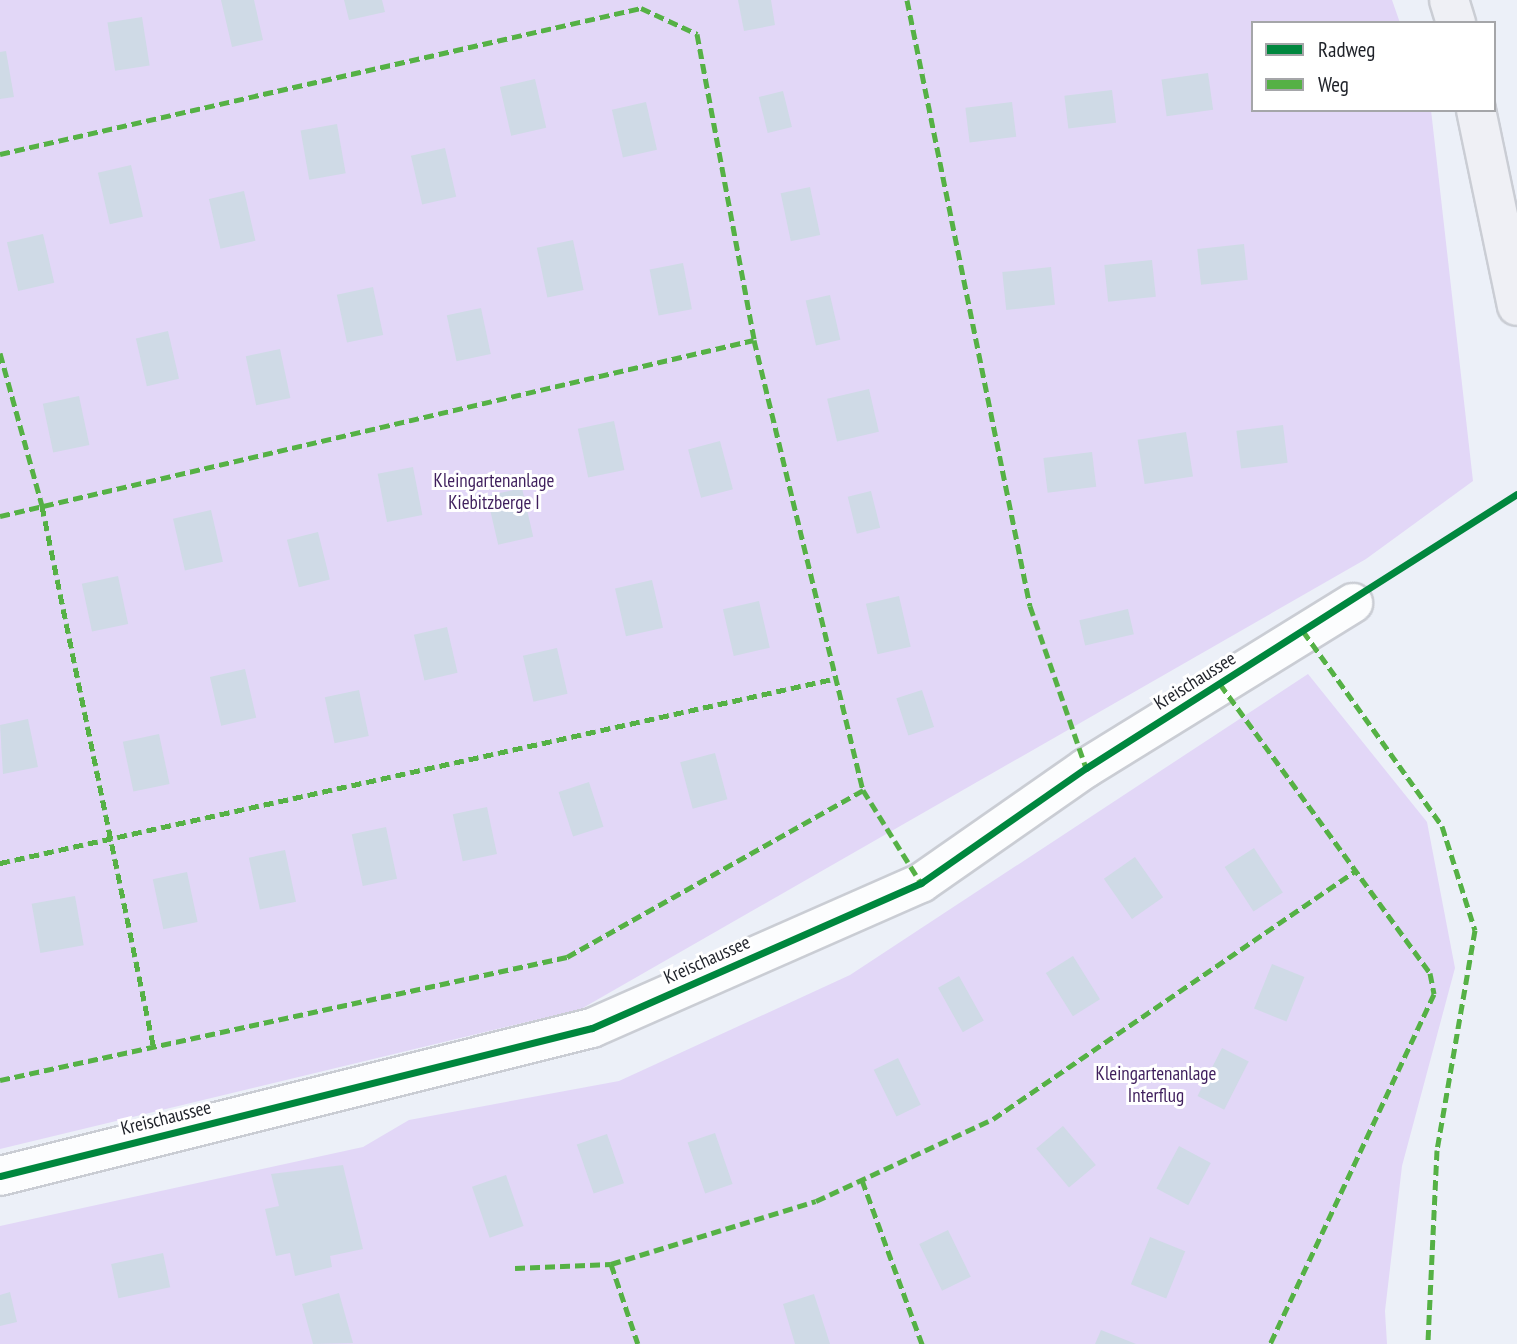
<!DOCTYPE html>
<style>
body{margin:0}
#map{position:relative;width:1517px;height:1344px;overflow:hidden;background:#ecf0f8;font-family:"PT Sans Narrow",sans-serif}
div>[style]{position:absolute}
.green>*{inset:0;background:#e2d7f7}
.building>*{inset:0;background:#cfdae6;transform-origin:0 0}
.roads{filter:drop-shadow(2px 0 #cacdd4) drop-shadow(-2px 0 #cacdd4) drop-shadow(0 2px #cacdd4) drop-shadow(0 -2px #cacdd4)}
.minor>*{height:38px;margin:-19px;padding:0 19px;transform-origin:19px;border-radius:19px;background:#fcfdfe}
.highway>*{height:38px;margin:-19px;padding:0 19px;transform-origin:19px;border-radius:19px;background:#eff0f5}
.quiet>*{height:5px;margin-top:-2.5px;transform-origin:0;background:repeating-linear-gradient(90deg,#55b145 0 10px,transparent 0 15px)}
.cycleway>*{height:7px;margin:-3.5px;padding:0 3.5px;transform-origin:3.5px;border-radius:3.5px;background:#00873e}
span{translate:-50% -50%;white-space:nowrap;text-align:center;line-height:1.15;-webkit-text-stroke:6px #fff;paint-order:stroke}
.park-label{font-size:19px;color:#3f1f5d}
.street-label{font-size:19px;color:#1e2128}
.legend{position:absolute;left:1251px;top:21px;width:245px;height:91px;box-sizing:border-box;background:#fff;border:2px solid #a5a6a9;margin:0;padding:9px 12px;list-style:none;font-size:21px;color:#1e2128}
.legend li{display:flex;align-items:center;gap:14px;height:35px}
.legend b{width:35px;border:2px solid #a5a6a9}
</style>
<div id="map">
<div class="green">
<div style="clip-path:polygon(0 0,1392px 0,1400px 23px,1253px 23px,1253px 110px,1431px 110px,1473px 481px,1366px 559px,581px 1009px,0 1149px)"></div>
<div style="clip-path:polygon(1308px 674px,1427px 822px,1455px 968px,1402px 1166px,1385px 1311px,1387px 1344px,0 1344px,0 1226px,363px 1147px,409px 1120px,619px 1081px,850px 975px)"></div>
</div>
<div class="building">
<div style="clip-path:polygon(221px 0,254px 0,263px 40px,232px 47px)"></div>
<div style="clip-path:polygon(344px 0,382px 0,385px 12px,349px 20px)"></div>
<div style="clip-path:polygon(738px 0,771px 0,775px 25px,744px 31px)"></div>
<div style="left:142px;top:17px;width:49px;height:35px;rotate:81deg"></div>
<div style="clip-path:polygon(6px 51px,14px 97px,0 99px,0 52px)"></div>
<div style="left:1208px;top:73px;width:37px;height:47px;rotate:82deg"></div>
<div style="left:535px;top:79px;width:50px;height:36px;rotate:77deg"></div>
<div style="left:1112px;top:90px;width:33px;height:48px;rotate:83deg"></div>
<div style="left:783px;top:91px;width:37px;height:25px;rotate:76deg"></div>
<div style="left:646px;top:102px;width:49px;height:35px;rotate:77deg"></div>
<div style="left:1012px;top:102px;width:35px;height:47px;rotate:83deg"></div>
<div style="left:337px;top:124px;width:50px;height:37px;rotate:80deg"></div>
<div style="left:445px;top:148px;width:50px;height:35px;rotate:77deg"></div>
<div style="left:131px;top:165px;width:53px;height:34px;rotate:77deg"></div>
<div style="left:810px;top:187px;width:49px;height:30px;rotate:78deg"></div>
<div style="left:244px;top:191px;width:51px;height:36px;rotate:77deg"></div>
<div style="left:43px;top:234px;width:50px;height:37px;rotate:77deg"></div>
<div style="left:573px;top:240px;width:51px;height:37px;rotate:78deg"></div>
<div style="left:1244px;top:244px;width:36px;height:47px;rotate:84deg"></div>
<div style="left:1152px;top:260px;width:37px;height:48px;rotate:84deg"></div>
<div style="left:683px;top:263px;width:47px;height:34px;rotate:79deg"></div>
<div style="left:1051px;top:267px;width:38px;height:49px;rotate:84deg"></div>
<div style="left:373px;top:287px;width:49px;height:37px;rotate:78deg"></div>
<div style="left:830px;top:295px;width:46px;height:25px;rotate:77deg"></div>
<div style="left:481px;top:308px;width:47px;height:35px;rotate:78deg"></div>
<div style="left:168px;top:331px;width:49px;height:33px;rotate:77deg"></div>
<div style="left:280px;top:349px;width:50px;height:35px;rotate:78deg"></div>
<div style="left:869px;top:389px;width:44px;height:43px;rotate:77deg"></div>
<div style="left:79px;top:396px;width:50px;height:37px;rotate:78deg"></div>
<div style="left:614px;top:421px;width:50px;height:37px;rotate:78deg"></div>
<div style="left:1283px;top:425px;width:38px;height:47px;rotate:83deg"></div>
<div style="left:1186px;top:432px;width:45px;height:49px;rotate:81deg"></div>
<div style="left:720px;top:441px;width:50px;height:33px;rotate:75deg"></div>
<div style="left:1092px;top:452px;width:35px;height:49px;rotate:83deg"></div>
<div style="left:413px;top:467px;width:49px;height:36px;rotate:79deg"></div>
<div style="left:522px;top:488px;width:50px;height:36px;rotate:77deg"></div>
<div style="left:871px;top:491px;width:38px;height:24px;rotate:76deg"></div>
<div style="left:211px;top:510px;width:53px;height:39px;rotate:77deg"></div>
<div style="left:318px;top:532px;width:49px;height:32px;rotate:76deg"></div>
<div style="left:118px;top:576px;width:49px;height:37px;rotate:78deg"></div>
<div style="left:652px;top:580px;width:49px;height:38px;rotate:77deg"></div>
<div style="left:899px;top:596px;width:52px;height:34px;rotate:77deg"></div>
<div style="left:759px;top:601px;width:48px;height:37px;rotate:77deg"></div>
<div style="left:1128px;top:609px;width:26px;height:50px;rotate:77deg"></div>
<div style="left:447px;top:627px;width:47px;height:34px;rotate:77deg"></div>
<div style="left:557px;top:648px;width:47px;height:35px;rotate:77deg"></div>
<div style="left:245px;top:669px;width:50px;height:36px;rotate:77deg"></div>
<div style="left:359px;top:690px;width:47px;height:35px;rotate:78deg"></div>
<div style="left:922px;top:690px;width:39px;height:27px;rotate:72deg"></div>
<div style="clip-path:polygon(28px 719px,38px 767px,3px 774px,0 725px)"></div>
<div style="left:159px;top:734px;width:51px;height:37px;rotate:78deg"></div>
<div style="left:715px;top:753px;width:48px;height:36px;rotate:75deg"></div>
<div style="left:589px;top:782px;width:47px;height:32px;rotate:72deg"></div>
<div style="left:487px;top:807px;width:48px;height:35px;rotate:78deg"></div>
<div style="left:386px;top:827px;width:53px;height:35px;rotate:78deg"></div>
<div style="left:1254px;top:848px;width:53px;height:35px;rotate:57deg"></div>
<div style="left:285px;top:850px;width:53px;height:37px;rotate:78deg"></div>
<div style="left:1135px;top:857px;width:49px;height:38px;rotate:55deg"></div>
<div style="left:187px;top:872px;width:51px;height:35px;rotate:78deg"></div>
<div style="left:75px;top:896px;width:50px;height:44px;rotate:80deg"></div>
<div style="left:1073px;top:956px;width:51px;height:32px;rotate:58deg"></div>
<div style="left:1272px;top:964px;width:35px;height:48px;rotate:22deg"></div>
<div style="left:959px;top:976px;width:51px;height:24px;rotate:61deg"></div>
<div style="left:1222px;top:1048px;width:30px;height:54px;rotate:27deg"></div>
<div style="left:898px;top:1058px;width:52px;height:27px;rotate:64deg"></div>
<div style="left:1063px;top:1126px;width:51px;height:35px;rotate:50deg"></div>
<div style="left:715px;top:1133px;width:54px;height:29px;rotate:71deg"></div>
<div style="left:607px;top:1134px;width:52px;height:32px;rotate:71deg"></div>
<div style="left:1179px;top:1146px;width:36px;height:48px;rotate:28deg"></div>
<div style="clip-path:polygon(343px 1165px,363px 1249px,330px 1256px,332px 1267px,295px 1276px,290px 1253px,276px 1256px,265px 1209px,279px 1206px,271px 1174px)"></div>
<div style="left:506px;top:1175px;width:54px;height:36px;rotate:71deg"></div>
<div style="left:948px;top:1230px;width:52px;height:32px;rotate:64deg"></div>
<div style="left:1150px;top:1237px;width:38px;height:51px;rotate:22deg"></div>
<div style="left:163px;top:1253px;width:35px;height:53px;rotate:78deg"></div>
<div style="clip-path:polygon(10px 1292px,17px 1322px,0 1326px,0 1295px)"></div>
<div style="clip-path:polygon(339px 1293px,353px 1343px,313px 1344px,302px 1304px)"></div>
<div style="clip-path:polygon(814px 1294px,830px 1344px,795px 1344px,783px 1304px)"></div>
<div style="clip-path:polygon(1101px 1330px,1136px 1344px,1095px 1344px)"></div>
</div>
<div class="roads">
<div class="minor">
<div style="left:0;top:1176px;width:610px;rotate:-14.04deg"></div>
<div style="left:592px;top:1028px;width:360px;rotate:-23.8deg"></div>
<div style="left:921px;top:883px;width:201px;rotate:-34.9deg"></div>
<div style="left:1086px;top:768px;width:314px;rotate:-31.7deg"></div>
</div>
<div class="highway">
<div style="left:1449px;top:0;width:24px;rotate:73deg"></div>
<div style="left:1476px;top:110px;width:200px;rotate:78.2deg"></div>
</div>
</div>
<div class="quiet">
<div style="left:907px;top:0;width:618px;rotate:78.53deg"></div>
<div style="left:1030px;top:606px;width:171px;rotate:70.9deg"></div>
<div style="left:0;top:154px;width:657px;rotate:-12.83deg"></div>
<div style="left:641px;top:8px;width:62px;rotate:24.9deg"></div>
<div style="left:697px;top:34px;width:311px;rotate:79.4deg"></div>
<div style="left:754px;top:340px;width:463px;rotate:76.4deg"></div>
<div style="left:863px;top:790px;width:110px;rotate:58.1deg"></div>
<div style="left:0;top:353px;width:159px;rotate:74.6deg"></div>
<div style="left:42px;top:506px;width:554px;rotate:78.35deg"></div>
<div style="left:0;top:516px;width:774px;rotate:-13.14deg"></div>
<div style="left:1303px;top:631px;width:239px;rotate:54.5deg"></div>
<div style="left:1442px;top:826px;width:109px;rotate:72.4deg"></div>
<div style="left:1475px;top:930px;width:223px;rotate:99.8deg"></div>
<div style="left:1437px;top:1150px;width:194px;rotate:92.7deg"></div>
<div style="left:1220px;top:684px;width:357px;rotate:54deg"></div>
<div style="left:1430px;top:973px;width:21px;rotate:79deg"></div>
<div style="left:1434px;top:994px;width:387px;rotate:115.1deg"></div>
<div style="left:0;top:863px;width:857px;rotate:-12.46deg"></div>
<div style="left:0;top:1080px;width:580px;rotate:-12.24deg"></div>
<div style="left:567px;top:957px;width:340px;rotate:-29.4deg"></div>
<div style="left:862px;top:1180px;width:175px;rotate:69.9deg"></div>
<div style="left:611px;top:1264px;width:84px;rotate:71.4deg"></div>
<div style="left:515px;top:1268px;width:96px;rotate:-2.4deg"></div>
<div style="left:611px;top:1264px;width:214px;rotate:-17.1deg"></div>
<div style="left:816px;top:1201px;width:195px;rotate:-24.9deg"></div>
<div style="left:993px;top:1119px;width:439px;rotate:-34.4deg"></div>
</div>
<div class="cycleway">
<div style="left:0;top:1176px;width:610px;rotate:-14.04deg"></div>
<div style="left:592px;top:1028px;width:360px;rotate:-23.8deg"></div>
<div style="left:921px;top:883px;width:201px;rotate:-34.9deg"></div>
<div style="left:1086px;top:768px;width:511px;rotate:-32.45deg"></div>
</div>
<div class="park-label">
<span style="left:494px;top:492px">Kleingartenanlage<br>Kiebitzberge I</span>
<span style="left:1156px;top:1085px">Kleingartenanlage<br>Interflug</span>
</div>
<div class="street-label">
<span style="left:1195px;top:681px;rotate:-32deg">Kreischaussee</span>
<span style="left:707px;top:960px;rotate:-24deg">Kreischaussee</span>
<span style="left:166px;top:1118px;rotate:-14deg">Kreischaussee</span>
</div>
<ul class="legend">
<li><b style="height:9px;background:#00873e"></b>Radweg</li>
<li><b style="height:9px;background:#55b145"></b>Weg</li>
</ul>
</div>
